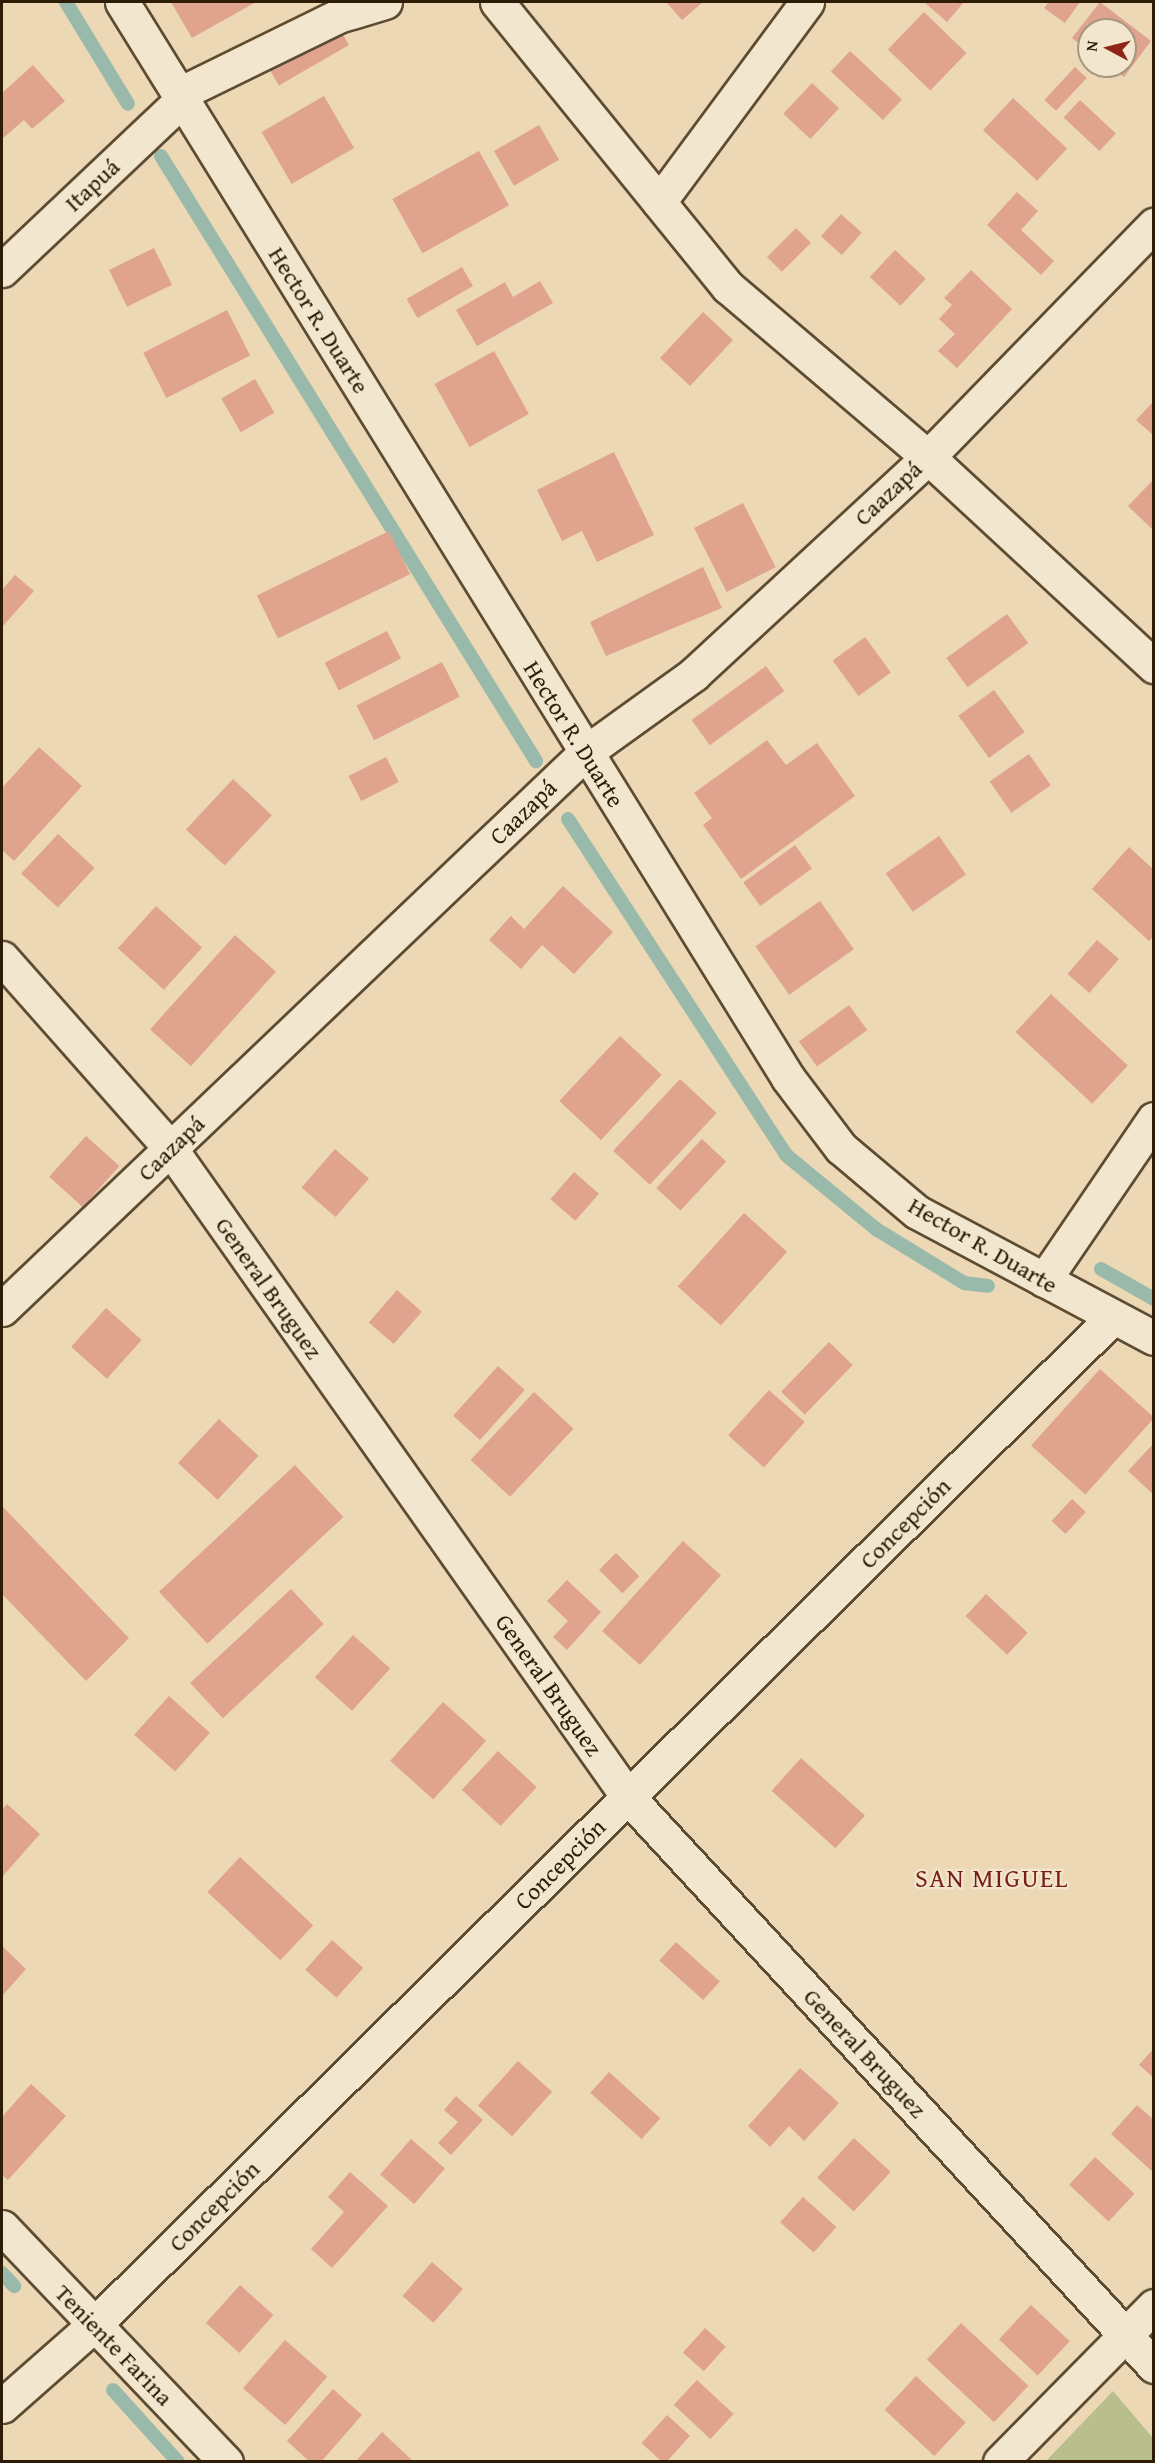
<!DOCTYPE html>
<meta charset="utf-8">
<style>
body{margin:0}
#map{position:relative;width:1155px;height:2463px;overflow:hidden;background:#ecd8b5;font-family:"Gentium Book Plus",serif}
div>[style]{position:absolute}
.green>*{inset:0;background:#b8bf8d}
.stream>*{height:14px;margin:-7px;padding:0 7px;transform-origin:7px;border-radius:7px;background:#99baab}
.building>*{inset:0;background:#e0a38e;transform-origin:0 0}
.roads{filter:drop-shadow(2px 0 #5d4c32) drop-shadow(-2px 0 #5d4c32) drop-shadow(0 2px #5d4c32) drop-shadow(0 -2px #5d4c32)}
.minor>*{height:33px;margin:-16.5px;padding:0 16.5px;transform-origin:16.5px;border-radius:16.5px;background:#f3e6cf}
span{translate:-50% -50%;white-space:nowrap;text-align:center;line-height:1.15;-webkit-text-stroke:4.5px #f3e6cf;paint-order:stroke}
.street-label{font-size:24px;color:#2d1d06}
.neighbourhood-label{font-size:26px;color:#7a1f14;letter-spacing:1.5px}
.frame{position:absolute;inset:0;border:3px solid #2d1d06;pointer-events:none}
.north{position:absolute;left:1077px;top:18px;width:60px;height:60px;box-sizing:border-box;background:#f3e6cf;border:2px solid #a4967f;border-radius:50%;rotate:277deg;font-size:16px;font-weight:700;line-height:24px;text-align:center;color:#2d1d06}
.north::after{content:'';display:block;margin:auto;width:21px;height:27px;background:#8f2418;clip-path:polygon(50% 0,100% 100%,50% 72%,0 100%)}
</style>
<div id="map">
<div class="green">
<div style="clip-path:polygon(1113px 2391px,1153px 2438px,1153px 2461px,1046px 2461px)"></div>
</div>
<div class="stream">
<div style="left:66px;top:2px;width:119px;rotate:58.7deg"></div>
<div style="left:161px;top:156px;width:712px;rotate:58.21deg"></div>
<div style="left:568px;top:819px;width:401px;rotate:57deg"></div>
<div style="left:786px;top:1155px;width:117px;rotate:39.4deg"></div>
<div style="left:876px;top:1229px;width:103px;rotate:31.5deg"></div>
<div style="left:964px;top:1283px;width:24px;rotate:7deg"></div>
<div style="left:1101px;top:1269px;width:61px;rotate:29.5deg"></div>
<div style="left:2px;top:2273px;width:18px;rotate:47deg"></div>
<div style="left:113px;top:2390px;width:97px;rotate:47.9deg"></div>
</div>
<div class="building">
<div style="clip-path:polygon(171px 2px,256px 2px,192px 38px)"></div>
<div style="clip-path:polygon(666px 2px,703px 2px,682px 20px)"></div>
<div style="clip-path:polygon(924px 2px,964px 2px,947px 22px)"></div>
<div style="clip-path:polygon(1049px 2px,1080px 2px,1065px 23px,1044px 8px)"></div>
<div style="clip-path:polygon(1100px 2px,1151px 41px,1124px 77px,1109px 66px,1125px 66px,1125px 30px,1089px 30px,1089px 51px,1072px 38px)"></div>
<div style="left:924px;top:12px;width:59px;height:52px;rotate:44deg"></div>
<div style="left:338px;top:26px;width:22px;height:81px;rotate:60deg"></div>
<div style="left:850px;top:51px;width:71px;height:28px;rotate:43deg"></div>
<div style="clip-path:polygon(33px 65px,65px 101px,32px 129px,24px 120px,2px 139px,2px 93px)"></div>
<div style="left:1075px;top:67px;width:16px;height:45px;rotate:43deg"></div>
<div style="left:812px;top:83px;width:37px;height:42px;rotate:43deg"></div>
<div style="left:324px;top:96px;width:60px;height:72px;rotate:60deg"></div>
<div style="left:1013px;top:98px;width:74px;height:44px;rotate:43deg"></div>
<div style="left:1080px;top:100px;width:49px;height:24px;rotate:43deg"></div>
<div style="left:539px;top:125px;width:40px;height:52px;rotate:60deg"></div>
<div style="left:479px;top:151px;width:62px;height:99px;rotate:61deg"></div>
<div style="clip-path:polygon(1017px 192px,1038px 211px,1021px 230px,1054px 261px,1041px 275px,987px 225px)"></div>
<div style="left:841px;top:214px;width:28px;height:30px;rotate:42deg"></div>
<div style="left:796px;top:228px;width:21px;height:41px;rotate:45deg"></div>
<div style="left:154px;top:248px;width:41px;height:50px;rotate:64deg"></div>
<div style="left:895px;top:250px;width:42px;height:37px;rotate:43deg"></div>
<div style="left:462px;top:267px;width:22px;height:64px;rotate:60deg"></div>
<div style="clip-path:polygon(971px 270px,1012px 309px,957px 368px,938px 351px,955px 334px,939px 319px,952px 305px,944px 298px)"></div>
<div style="clip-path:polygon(540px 281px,553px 303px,477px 346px,456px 310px,505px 282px,513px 297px)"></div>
<div style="left:227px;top:310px;width:51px;height:94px;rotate:63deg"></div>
<div style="left:703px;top:312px;width:41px;height:63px;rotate:43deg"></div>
<div style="left:494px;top:351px;width:72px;height:68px;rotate:61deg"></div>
<div style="left:255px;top:379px;width:39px;height:39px;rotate:60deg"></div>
<div style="clip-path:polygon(1154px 401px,1154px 436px,1136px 420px)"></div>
<div style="clip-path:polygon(614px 452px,654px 535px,597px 562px,582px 531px,562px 541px,537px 490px)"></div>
<div style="clip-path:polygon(1154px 479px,1154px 528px,1152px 529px,1128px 506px)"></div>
<div style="left:743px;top:503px;width:72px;height:55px;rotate:63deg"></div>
<div style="left:389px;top:531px;width:48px;height:147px;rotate:64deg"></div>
<div style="clip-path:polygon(703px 567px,722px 608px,606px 656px,590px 622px)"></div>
<div style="clip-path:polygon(15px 575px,34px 591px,2px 627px,2px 590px)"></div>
<div style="left:1007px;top:614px;width:36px;height:75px;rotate:54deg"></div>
<div style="left:387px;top:631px;width:31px;height:70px;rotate:63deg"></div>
<div style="left:865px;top:637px;width:44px;height:40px;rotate:54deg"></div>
<div style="left:442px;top:662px;width:39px;height:96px;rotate:63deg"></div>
<div style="left:766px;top:666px;width:31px;height:92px;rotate:54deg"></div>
<div style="left:994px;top:690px;width:52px;height:44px;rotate:54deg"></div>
<div style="clip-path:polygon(767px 740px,786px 765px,817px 743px,855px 796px,741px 879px,703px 825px,712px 818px,694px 793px)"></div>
<div style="clip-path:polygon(39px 747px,82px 786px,14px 861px,2px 850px,2px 788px)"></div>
<div style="left:1029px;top:754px;width:38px;height:48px;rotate:55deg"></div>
<div style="left:386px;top:757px;width:28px;height:42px;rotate:63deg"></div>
<div style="left:233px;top:779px;width:53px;height:69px;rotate:43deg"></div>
<div style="left:58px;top:834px;width:50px;height:54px;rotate:43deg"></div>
<div style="left:939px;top:836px;width:47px;height:65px;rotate:55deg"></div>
<div style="left:795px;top:845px;width:29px;height:64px;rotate:54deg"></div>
<div style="clip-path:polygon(1129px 847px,1154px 870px,1154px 936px,1149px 941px,1092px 889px)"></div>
<div style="clip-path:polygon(563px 886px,613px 932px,574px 974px,542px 945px,521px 969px,489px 940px,511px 916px,524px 929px)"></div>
<div style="left:820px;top:901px;width:59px;height:79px;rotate:55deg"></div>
<div style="left:156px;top:906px;width:62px;height:57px;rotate:42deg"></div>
<div style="left:235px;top:935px;width:55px;height:127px;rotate:42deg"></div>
<div style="left:1097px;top:940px;width:29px;height:45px;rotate:41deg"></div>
<div style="left:1051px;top:994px;width:105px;height:52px;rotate:43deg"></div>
<div style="left:849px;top:1005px;width:31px;height:62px;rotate:54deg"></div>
<div style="left:620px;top:1036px;width:57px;height:89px;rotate:43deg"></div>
<div style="left:680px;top:1079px;width:50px;height:98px;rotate:43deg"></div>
<div style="left:86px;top:1136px;width:45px;height:55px;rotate:42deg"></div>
<div style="left:702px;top:1139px;width:33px;height:67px;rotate:43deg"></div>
<div style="left:335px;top:1149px;width:45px;height:51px;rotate:41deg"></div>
<div style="left:574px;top:1172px;width:33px;height:36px;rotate:41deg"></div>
<div style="left:744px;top:1213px;width:58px;height:99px;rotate:42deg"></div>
<div style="left:397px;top:1290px;width:33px;height:43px;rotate:41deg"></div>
<div style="left:106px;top:1308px;width:48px;height:52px;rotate:42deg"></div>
<div style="left:829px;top:1342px;width:33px;height:69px;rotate:44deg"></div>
<div style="left:498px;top:1366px;width:36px;height:67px;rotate:42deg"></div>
<div style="left:1100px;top:1369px;width:73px;height:103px;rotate:42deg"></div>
<div style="left:769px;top:1390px;width:48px;height:61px;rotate:42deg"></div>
<div style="left:534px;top:1392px;width:54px;height:93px;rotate:43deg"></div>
<div style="left:219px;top:1419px;width:54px;height:60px;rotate:43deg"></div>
<div style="clip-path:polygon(1154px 1443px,1154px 1495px,1128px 1471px)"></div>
<div style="left:295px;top:1465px;width:71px;height:186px;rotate:47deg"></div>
<div style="left:1072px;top:1499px;width:19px;height:30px;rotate:43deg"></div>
<div style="clip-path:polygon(2px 1506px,129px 1638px,86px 1681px,2px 1594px)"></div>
<div style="left:683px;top:1541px;width:51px;height:121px;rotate:42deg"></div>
<div style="left:616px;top:1553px;width:33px;height:24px;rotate:45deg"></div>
<div style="clip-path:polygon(567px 1580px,601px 1612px,567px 1650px,553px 1637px,568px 1621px,547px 1601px)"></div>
<div style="left:291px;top:1589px;width:48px;height:138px;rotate:47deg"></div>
<div style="left:986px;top:1594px;width:57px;height:30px;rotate:43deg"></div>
<div style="left:353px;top:1635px;width:50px;height:57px;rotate:42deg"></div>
<div style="left:169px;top:1696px;width:55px;height:52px;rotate:42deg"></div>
<div style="left:443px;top:1702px;width:58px;height:79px;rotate:42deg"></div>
<div style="left:498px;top:1751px;width:53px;height:53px;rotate:43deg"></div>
<div style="left:801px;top:1758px;width:86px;height:44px;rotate:42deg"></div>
<div style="clip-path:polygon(7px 1804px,40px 1834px,2px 1877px,2px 1810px)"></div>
<div style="left:240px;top:1857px;width:100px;height:48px;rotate:43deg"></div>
<div style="left:332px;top:1940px;width:42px;height:40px;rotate:42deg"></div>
<div style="left:676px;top:1942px;width:59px;height:25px;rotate:42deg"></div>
<div style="clip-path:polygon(2px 1946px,26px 1969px,2px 1996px)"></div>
<div style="clip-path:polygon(1154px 2048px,1154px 2078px,1139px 2065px)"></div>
<div style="left:518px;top:2061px;width:46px;height:60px;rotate:42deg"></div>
<div style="clip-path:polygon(800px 2068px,839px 2103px,804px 2141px,789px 2126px,770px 2147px,748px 2126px)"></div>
<div style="left:609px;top:2072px;width:69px;height:28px;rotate:42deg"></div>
<div style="clip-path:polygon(31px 2084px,66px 2116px,8px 2180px,2px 2175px,2px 2117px)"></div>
<div style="clip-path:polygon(456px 2096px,483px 2120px,451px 2155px,438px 2143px,458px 2122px,444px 2110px)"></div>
<div style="clip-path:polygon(1137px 2105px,1154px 2120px,1154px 2173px,1111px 2134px)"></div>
<div style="left:854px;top:2138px;width:50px;height:54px;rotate:43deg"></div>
<div style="left:411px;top:2139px;width:45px;height:47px;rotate:41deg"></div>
<div style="left:1095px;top:2157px;width:54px;height:38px;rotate:43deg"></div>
<div style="clip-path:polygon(350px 2172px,388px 2206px,332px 2268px,311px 2249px,344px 2212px,328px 2197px)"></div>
<div style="left:803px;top:2197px;width:45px;height:34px;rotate:42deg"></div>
<div style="left:432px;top:2262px;width:41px;height:45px;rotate:41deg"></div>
<div style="left:240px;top:2285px;width:45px;height:51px;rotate:42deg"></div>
<div style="left:1031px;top:2305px;width:53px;height:47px;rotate:43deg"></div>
<div style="left:961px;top:2323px;width:92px;height:50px;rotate:43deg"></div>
<div style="left:705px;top:2328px;width:28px;height:33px;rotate:42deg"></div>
<div style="left:285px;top:2340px;width:56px;height:64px;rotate:41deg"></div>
<div style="left:916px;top:2376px;width:68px;height:46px;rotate:43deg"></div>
<div style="left:697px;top:2380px;width:50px;height:34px;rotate:43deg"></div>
<div style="clip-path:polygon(333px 2389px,362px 2415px,321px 2462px,310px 2462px,287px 2441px)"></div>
<div style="left:667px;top:2415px;width:31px;height:38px;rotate:42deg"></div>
<div style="clip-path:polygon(382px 2432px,414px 2462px,355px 2462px)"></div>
</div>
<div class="roads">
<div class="minor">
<div style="left:122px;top:2px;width:1265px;rotate:58.24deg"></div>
<div style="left:788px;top:1078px;width:88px;rotate:52.9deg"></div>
<div style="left:841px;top:1148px;width:99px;rotate:40.1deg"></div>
<div style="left:917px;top:1212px;width:268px;rotate:28deg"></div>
<div style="left:497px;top:2px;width:367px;rotate:51deg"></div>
<div style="left:728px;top:287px;width:262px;rotate:40.4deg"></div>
<div style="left:928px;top:457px;width:308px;rotate:42.8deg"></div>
<div style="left:179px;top:94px;width:177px;rotate:-26.1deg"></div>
<div style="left:338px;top:16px;width:49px;rotate:-16.6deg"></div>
<div style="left:659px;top:202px;width:249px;rotate:-53.5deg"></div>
<div style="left:2px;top:270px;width:248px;rotate:-43.4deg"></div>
<div style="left:2px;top:958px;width:254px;rotate:48.5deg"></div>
<div style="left:170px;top:1148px;width:794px;rotate:54.79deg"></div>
<div style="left:628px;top:1797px;width:775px;rotate:47.25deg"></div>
<div style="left:1044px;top:1280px;width:195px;rotate:-55.7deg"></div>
<div style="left:2px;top:1309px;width:807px;rotate:-43.64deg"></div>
<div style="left:586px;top:752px;width:133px;rotate:-35.8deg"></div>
<div style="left:694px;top:674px;width:319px;rotate:-42.8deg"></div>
<div style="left:928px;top:457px;width:324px;rotate:-45.8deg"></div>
<div style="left:2px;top:2227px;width:325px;rotate:46.4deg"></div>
<div style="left:2px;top:2406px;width:123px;rotate:-41.4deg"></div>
<div style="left:94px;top:2325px;width:1433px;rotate:-44.69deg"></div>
<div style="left:1000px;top:2462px;width:219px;rotate:-45.4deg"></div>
</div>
</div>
<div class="street-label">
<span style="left:92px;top:185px;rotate:-43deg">Itapuá</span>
<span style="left:319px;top:320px;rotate:58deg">Hector R. Duarte</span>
<span style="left:888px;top:493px;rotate:-43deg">Caazapá</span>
<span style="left:574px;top:734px;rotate:58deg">Hector R. Duarte</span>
<span style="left:523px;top:812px;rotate:-44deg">Caazapá</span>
<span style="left:171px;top:1148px;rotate:-44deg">Caazapá</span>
<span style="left:983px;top:1245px;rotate:30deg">Hector R. Duarte</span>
<span style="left:269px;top:1288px;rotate:55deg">General Bruguez</span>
<span style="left:905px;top:1523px;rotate:-45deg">Concepción</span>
<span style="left:549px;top:1685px;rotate:55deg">General Bruguez</span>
<span style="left:560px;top:1864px;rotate:-45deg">Concepción</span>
<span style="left:865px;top:2053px;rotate:47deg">General Bruguez</span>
<span style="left:214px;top:2206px;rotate:-45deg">Concepción</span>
<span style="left:114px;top:2345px;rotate:46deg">Teniente Farina</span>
</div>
<div class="neighbourhood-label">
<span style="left:992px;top:1878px">SAN MIGUEL</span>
</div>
<div class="frame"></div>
<div class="north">N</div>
</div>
